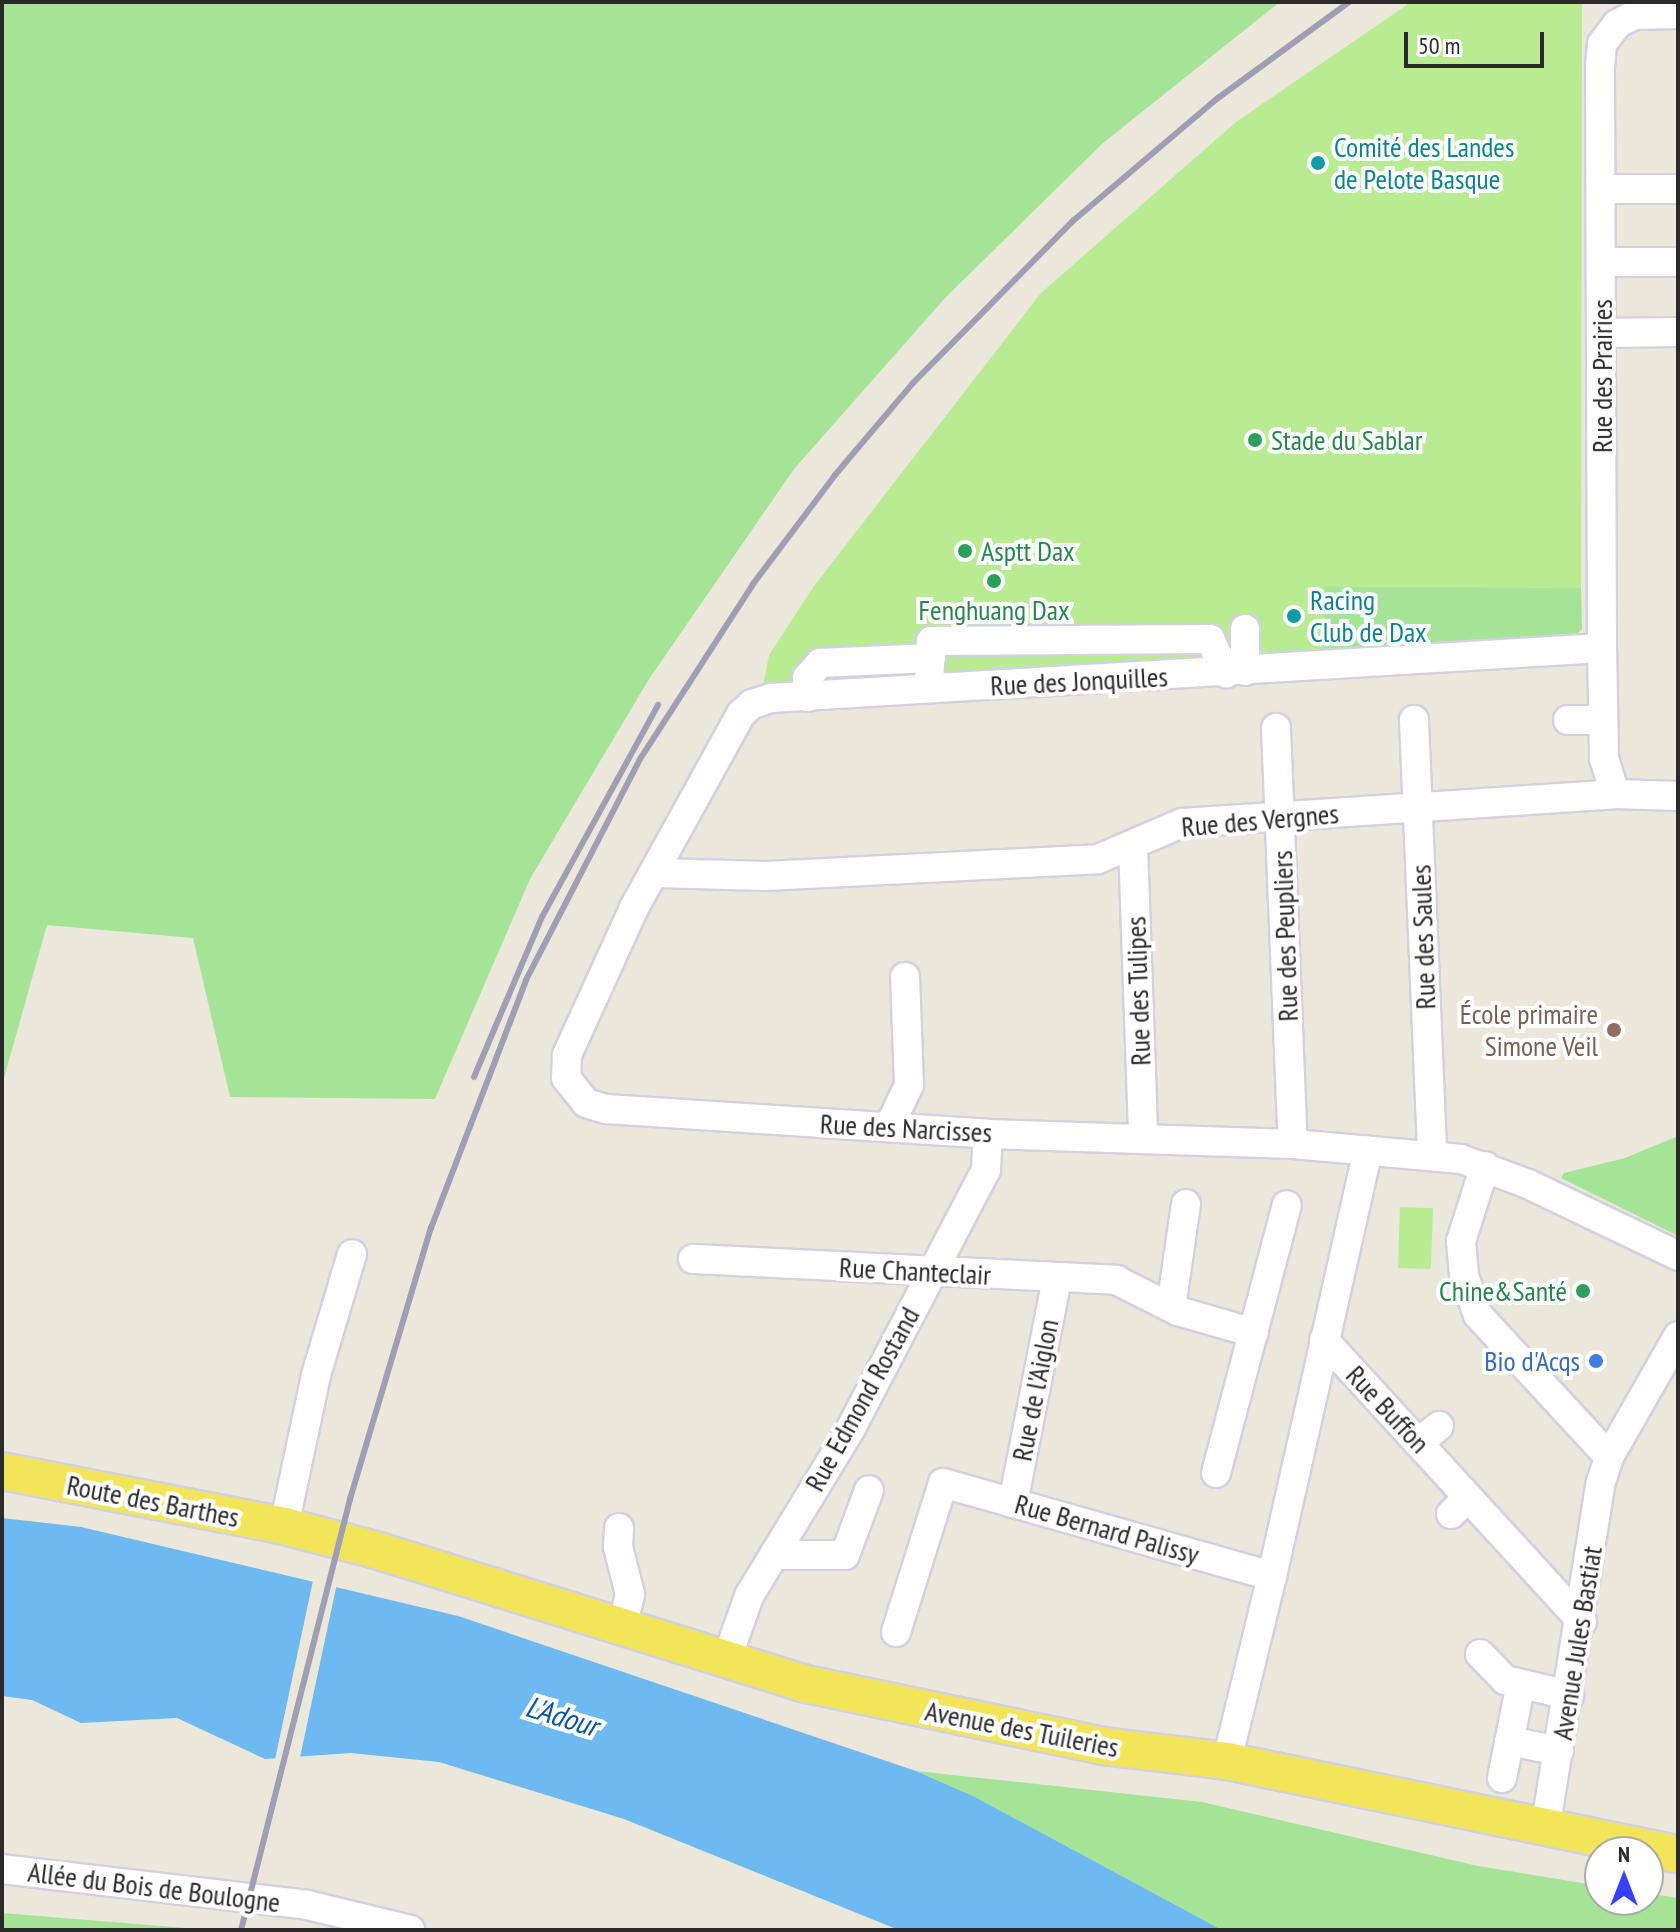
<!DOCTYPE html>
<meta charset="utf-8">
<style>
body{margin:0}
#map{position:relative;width:1680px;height:1932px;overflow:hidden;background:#ece7db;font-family:"PT Sans Narrow",sans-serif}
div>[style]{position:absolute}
.green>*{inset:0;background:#a5e497}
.pitch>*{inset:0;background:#b8eb92;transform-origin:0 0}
.water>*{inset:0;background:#6db9f0}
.pier>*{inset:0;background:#ece7db;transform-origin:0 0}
.roads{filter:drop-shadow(2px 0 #d1d1e3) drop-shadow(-2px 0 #d1d1e3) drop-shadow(0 2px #d1d1e3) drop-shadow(0 -2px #d1d1e3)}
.minor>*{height:28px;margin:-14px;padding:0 14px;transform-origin:14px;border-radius:14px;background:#fff}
.major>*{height:36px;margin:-18px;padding:0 18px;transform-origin:18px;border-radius:18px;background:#f2e55a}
.rail>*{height:6px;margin:-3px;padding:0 3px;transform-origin:3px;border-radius:3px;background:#9e9eb4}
.dots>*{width:22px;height:22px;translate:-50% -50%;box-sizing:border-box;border:4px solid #fff;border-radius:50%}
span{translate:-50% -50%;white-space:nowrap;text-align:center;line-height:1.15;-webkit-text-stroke:8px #fff;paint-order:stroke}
.culture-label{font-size:28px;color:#0d838f}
.left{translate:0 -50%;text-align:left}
.street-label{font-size:28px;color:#2a2a2a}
.leisure-label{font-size:28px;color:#27864d}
.right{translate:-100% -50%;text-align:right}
.education-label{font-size:28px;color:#785e54}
.shop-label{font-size:28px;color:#366cbe}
.water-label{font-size:30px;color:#0c559c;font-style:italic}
.frame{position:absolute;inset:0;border:4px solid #2a2a2a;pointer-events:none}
.north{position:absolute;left:1584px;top:1836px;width:80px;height:80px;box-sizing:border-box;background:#fff;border:2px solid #aaa;border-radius:50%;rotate:0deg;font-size:22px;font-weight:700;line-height:32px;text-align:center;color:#2a2a2a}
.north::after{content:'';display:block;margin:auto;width:28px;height:36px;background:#3940fc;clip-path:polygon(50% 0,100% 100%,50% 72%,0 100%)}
.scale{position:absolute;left:1404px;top:32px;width:140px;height:36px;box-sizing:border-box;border:4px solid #2a2a2a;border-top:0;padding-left:10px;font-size:24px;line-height:28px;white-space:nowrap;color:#2a2a2a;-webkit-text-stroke:6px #fff;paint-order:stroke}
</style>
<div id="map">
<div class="green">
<div style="clip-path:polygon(2px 2px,1280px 2px,1103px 143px,945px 298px,794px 469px,649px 679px,530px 879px,435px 1099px,230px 1097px,193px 938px,47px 925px,2px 1085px)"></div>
<div style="clip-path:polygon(1324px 586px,1581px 588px,1582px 629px,1571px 639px,1324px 655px)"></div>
<div style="clip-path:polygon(1678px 1136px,1678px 1236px,1561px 1178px,1564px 1173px,1625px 1158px)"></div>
<div style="clip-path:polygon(916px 1771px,1202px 1802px,1478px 1866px,1600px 1886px,1600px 1900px,1648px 1900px,1648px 1893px,1678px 1898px,1678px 1930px,1222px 1930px,975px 1797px)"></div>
<div style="clip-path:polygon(2px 1913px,186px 1928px,2px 1930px)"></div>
</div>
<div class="pitch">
<div style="clip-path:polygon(1411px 2px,1582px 2px,1581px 588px,1325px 586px,1324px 655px,763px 687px,769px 655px,814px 586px,1041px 293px,1236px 122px)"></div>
<div style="left:1400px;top:1207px;width:33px;height:61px;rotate:2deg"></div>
</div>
<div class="water">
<div style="clip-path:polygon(2px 1518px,81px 1527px,458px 1616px,916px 1771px,975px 1797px,1222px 1930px,899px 1930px,624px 1819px,439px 1762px,351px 1753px,265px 1759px,177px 1718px,81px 1723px,32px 1700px,2px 1696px)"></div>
</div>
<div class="pier">
<div style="left:314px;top:1576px;width:24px;height:193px;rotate:12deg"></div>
</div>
<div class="roads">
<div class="minor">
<div style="left:1601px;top:189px;width:77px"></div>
<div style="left:1602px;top:262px;width:76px"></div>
<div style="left:1602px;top:333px;width:76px;rotate:-0.8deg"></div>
<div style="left:1245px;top:629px;width:42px;rotate:90deg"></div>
<div style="left:1602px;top:648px;width:833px;rotate:176.56deg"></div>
<div style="left:771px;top:698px;width:20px;rotate:162deg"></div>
<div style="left:752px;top:704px;width:15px;rotate:138deg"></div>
<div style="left:741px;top:714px;width:222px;rotate:118.9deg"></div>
<div style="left:634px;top:908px;width:162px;rotate:114.5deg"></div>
<div style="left:567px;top:1055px;width:23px;rotate:92deg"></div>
<div style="left:566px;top:1078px;width:32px;rotate:51deg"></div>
<div style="left:586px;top:1103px;width:21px;rotate:17deg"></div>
<div style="left:606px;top:1109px;width:383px;rotate:3.7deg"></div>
<div style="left:988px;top:1134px;width:305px;rotate:1.9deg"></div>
<div style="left:1293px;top:1144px;width:169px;rotate:5.1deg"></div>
<div style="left:1461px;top:1159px;width:72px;rotate:20.5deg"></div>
<div style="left:1528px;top:1184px;width:166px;rotate:25.6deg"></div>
<div style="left:929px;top:688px;width:47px;rotate:-87.6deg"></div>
<div style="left:931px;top:641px;width:279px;rotate:-0.4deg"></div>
<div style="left:1210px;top:639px;width:38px;rotate:65deg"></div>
<div style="left:808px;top:697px;width:19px;rotate:-93deg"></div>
<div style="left:807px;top:678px;width:20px;rotate:-49deg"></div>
<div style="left:820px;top:663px;width:111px;rotate:-2.6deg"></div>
<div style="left:1414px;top:720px;width:434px;rotate:87.6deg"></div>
<div style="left:1568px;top:720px;width:35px"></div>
<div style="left:1276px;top:728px;width:416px;rotate:87.7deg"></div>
<div style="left:1615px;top:794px;width:37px;rotate:-107deg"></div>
<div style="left:1604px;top:759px;width:111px;rotate:-91deg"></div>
<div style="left:1602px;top:648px;width:581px;rotate:-90.2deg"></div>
<div style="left:1600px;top:67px;width:23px;rotate:-85deg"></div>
<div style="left:1602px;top:44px;width:25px;rotate:-53deg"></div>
<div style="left:1617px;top:24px;width:19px;rotate:-28deg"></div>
<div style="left:1634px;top:15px;width:44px;rotate:-1.3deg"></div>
<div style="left:1133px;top:845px;width:292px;rotate:88deg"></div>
<div style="left:656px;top:873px;width:110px;rotate:1.6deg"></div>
<div style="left:766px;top:876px;width:332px;rotate:-2.9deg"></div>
<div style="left:1098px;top:859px;width:91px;rotate:-23.2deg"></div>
<div style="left:1182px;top:823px;width:434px;rotate:-3.8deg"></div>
<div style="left:1615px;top:794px;width:63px;rotate:1.8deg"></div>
<div style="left:889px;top:1127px;width:47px;rotate:-64.5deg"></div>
<div style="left:909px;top:1085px;width:108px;rotate:-92.1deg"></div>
<div style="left:1485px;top:1166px;width:79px;rotate:107.7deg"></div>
<div style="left:1461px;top:1241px;width:35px;rotate:85deg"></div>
<div style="left:1464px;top:1276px;width:41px;rotate:70.3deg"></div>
<div style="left:1478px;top:1315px;width:193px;rotate:47.3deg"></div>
<div style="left:693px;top:1259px;width:424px;rotate:2.8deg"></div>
<div style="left:1116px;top:1280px;width:69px;rotate:26.6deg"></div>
<div style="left:1178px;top:1311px;width:79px;rotate:16.1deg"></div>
<div style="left:1171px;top:1307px;width:104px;rotate:-81.7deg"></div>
<div style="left:1324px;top:1340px;width:382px;rotate:47.5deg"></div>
<div style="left:1418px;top:1443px;width:27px;rotate:-39deg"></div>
<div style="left:1216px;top:1473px;width:277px;rotate:-75.2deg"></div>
<div style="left:1013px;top:1503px;width:229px;rotate:-78.9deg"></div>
<div style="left:1451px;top:1514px;width:24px;rotate:-45deg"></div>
<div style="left:284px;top:1526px;width:154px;rotate:-78deg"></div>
<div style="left:316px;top:1375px;width:126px;rotate:-73.4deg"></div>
<div style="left:619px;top:1528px;width:19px;rotate:93deg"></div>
<div style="left:618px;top:1547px;width:49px;rotate:75.7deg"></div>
<div style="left:630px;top:1594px;width:35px;rotate:103deg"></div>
<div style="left:774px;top:1555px;width:71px"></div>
<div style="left:845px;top:1555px;width:69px;rotate:-69.7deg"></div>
<div style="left:1272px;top:1576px;width:436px;rotate:-77.3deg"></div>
<div style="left:896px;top:1632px;width:156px;rotate:-72.5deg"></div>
<div style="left:943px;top:1483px;width:342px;rotate:15.8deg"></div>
<div style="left:1272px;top:1576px;width:190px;rotate:103.7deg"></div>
<div style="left:1480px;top:1654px;width:36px;rotate:46deg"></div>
<div style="left:1505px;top:1680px;width:66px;rotate:13.2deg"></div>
<div style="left:726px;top:1661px;width:69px;rotate:-70.5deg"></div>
<div style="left:749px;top:1596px;width:197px;rotate:-58.7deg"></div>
<div style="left:851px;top:1428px;width:291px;rotate:-62.4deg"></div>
<div style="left:986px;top:1170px;width:36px;rotate:-87deg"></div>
<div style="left:1509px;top:1741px;width:51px;rotate:11.3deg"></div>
<div style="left:1502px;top:1778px;width:82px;rotate:-78.7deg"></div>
<div style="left:1545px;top:1830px;width:352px;rotate:-80.9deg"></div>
<div style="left:1601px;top:1482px;width:26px;rotate:-72deg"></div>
<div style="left:1609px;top:1457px;width:139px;rotate:-60.3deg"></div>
<div style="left:2px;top:1869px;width:307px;rotate:6.7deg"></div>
<div style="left:307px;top:1905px;width:106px;rotate:13.6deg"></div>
</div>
<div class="major">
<div style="left:2px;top:1471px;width:287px;rotate:11deg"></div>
<div style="left:284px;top:1526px;width:98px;rotate:14.7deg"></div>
<div style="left:379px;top:1551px;width:443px;rotate:17.3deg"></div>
<div style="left:802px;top:1683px;width:308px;rotate:11.8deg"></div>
<div style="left:1103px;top:1746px;width:125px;rotate:6.9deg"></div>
<div style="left:1227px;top:1761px;width:460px;rotate:11.7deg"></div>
</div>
</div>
<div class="rail">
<div style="left:474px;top:1077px;width:174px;rotate:-67deg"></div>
<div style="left:542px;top:917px;width:242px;rotate:-61.3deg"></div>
<div style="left:241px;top:1930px;width:445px;rotate:-75.8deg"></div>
<div style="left:350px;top:1499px;width:283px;rotate:-73.4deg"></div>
<div style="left:431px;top:1228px;width:266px;rotate:-69deg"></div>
<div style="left:526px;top:980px;width:249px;rotate:-62.7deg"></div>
<div style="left:640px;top:759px;width:208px;rotate:-57.1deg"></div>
<div style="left:753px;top:584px;width:136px;rotate:-53deg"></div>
<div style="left:835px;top:475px;width:121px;rotate:-49.7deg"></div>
<div style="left:913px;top:383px;width:229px;rotate:-45.4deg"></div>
<div style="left:1074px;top:220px;width:189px;rotate:-40.3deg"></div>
<div style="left:1218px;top:98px;width:162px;rotate:-36.2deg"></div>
</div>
<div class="dots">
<div style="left:1318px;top:163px;background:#0f9aa8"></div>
<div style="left:1255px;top:440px;background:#2e9e5b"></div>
<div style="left:965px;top:551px;background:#2e9e5b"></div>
<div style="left:994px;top:581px;background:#2e9e5b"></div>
<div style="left:1294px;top:616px;background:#0f9aa8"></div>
<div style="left:1614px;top:1030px;background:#8d6e63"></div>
<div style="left:1583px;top:1291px;background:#2e9e5b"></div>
<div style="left:1596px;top:1361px;background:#3f7fe0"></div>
</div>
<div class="culture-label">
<span class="left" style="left:1334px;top:163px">Comité des Landes<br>de Pelote Basque</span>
<span class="left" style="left:1310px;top:616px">Racing<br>Club de Dax</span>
</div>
<div class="street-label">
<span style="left:1602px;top:376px;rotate:-90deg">Rue des Prairies</span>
<span style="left:1079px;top:681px;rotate:-3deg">Rue des Jonquilles</span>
<span style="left:1260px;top:820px;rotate:-5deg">Rue des Vergnes</span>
<span style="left:1285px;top:936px;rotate:-92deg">Rue des Peupliers</span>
<span style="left:1423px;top:937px;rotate:-92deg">Rue des Saules</span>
<span style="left:1138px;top:991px;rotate:-92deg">Rue des Tulipes</span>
<span style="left:906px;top:1128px;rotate:3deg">Rue des Narcisses</span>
<span style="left:915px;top:1271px;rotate:3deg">Rue Chanteclair</span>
<span style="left:1035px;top:1390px;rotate:-79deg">Rue de l'Aiglon</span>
<span style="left:862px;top:1399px;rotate:-61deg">Rue Edmond Rostand</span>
<span style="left:1388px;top:1409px;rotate:47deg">Rue Buffon</span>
<span style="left:153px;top:1501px;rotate:11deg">Route des Barthes</span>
<span style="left:1107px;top:1529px;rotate:16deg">Rue Bernard Palissy</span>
<span style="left:1577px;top:1643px;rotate:-81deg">Avenue Jules Bastiat</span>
<span style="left:1022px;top:1729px;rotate:11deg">Avenue des Tuileries</span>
<span style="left:154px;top:1887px;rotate:7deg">Allée du Bois de Boulogne</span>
</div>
<div class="leisure-label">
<span class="left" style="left:1271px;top:440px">Stade du Sablar</span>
<span class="left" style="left:981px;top:551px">Asptt Dax</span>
<span style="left:994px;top:610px">Fenghuang Dax</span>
<span class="right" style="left:1567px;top:1291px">Chine&amp;Santé</span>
</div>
<div class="education-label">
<span class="right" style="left:1598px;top:1030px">École primaire<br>Simone Veil</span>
</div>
<div class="shop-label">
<span class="right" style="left:1580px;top:1361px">Bio d'Acqs</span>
</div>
<div class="water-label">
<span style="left:562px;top:1716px;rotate:17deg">L'Adour</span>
</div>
<div class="frame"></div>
<div class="north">N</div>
<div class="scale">50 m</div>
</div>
